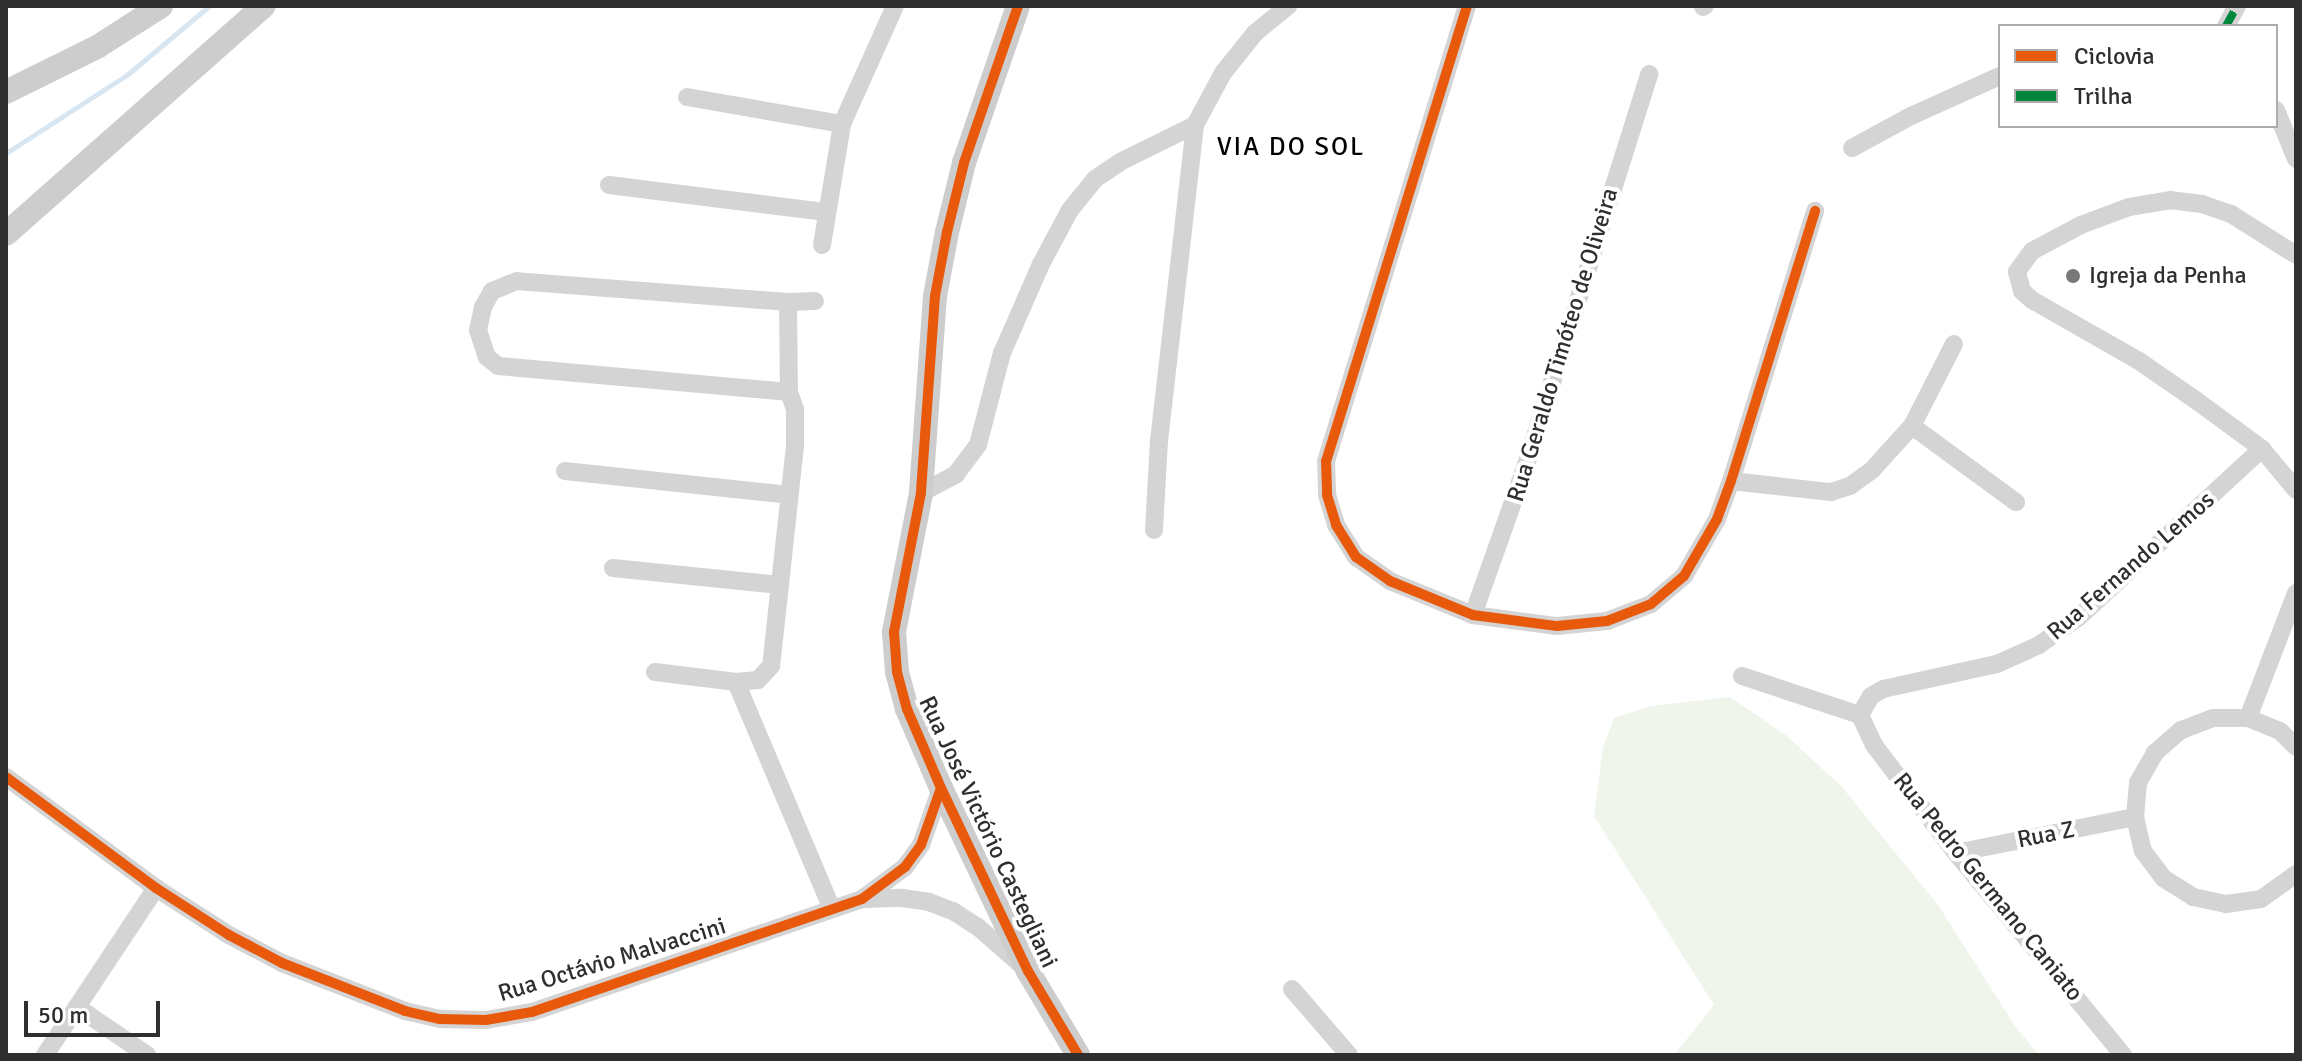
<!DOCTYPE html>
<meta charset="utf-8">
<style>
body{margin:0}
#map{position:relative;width:2302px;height:1061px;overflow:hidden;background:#fff;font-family:Signika,sans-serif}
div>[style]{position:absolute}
.green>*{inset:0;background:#f0f5ec}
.stream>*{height:5px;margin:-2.5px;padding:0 2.5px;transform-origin:2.5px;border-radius:2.5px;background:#d8e6f2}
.street>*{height:18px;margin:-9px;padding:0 9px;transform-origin:9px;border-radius:9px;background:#d4d4d4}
.secondary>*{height:24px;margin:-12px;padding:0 12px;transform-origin:12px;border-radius:12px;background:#cdcdcd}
.quiet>*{height:8px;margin-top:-4px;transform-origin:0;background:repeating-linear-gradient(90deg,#00873e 0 16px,transparent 0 24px)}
.cycleway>*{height:10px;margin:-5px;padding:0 5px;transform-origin:5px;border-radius:5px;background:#e8590c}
.dots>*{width:22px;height:22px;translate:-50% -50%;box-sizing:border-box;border:4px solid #fff;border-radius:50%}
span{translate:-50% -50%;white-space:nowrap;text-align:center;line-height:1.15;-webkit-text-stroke:8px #fff;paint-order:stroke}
.poi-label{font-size:24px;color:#2f2f2f}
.left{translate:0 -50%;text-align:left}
.street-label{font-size:24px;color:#2f2f2f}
.neighbourhood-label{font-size:26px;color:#000;letter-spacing:2px}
.frame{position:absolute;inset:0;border:8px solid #2f2f2f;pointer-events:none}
.legend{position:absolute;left:1998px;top:24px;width:280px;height:104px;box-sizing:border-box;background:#fff;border:2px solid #acacac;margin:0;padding:10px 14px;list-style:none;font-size:24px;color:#2f2f2f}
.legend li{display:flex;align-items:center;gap:16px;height:40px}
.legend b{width:40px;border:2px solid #acacac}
.scale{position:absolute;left:24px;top:1001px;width:136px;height:36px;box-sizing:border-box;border:4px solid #2f2f2f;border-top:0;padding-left:10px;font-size:24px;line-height:28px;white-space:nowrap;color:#2f2f2f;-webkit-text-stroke:6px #fff;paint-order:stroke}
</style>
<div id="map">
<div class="green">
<div style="clip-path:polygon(1730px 697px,1787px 736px,1841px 786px,1938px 905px,2015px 1026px,2039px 1055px,1674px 1055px,1714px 1005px,1594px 816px,1603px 747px,1614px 718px,1651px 706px)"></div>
</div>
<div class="stream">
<div style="left:6px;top:153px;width:145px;rotate:-32.9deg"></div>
<div style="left:128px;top:74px;width:106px;rotate:-40deg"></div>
</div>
<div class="street">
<div style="left:1467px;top:6px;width:476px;rotate:107.2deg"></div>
<div style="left:1326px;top:461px;width:34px;rotate:88deg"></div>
<div style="left:1327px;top:495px;width:31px;rotate:73deg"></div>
<div style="left:1336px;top:525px;width:38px;rotate:58deg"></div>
<div style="left:1356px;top:557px;width:42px;rotate:35.2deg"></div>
<div style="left:1390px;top:581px;width:90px;rotate:22.3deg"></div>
<div style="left:1473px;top:615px;width:85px;rotate:7.5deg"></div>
<div style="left:1557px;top:626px;width:50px;rotate:-5.7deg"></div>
<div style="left:1607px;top:621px;width:47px;rotate:-21.1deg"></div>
<div style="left:1651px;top:604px;width:43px;rotate:-40.3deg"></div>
<div style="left:1684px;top:576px;width:66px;rotate:-59.9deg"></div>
<div style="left:1717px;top:519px;width:40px;rotate:-69.8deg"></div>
<div style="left:1731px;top:481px;width:283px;rotate:-72.7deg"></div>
<div style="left:1703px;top:7px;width:2px;rotate:-27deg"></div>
<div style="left:2226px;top:26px;width:23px;rotate:-61deg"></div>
<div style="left:687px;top:97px;width:157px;rotate:9.9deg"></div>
<div style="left:2276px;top:110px;width:53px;rotate:67.8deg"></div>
<div style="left:1852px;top:148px;width:67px;rotate:-28.5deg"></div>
<div style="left:1911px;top:116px;width:98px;rotate:-24.2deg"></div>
<div style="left:609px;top:185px;width:219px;rotate:7.1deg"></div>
<div style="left:822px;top:245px;width:123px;rotate:-80.6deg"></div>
<div style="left:842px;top:124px;width:129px;rotate:-65.8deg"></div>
<div style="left:2296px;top:255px;width:77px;rotate:-147.8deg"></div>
<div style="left:2231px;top:214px;width:31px;rotate:-161deg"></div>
<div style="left:2202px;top:204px;width:31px;rotate:-173deg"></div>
<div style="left:2171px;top:200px;width:43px;rotate:170.5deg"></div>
<div style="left:2129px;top:207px;width:51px;rotate:159.4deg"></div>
<div style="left:2081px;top:225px;width:55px;rotate:152deg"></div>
<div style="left:2032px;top:251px;width:26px;rotate:126deg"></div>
<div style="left:2017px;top:272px;width:20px;rotate:75deg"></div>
<div style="left:2022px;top:291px;width:13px;rotate:42deg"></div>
<div style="left:2032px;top:300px;width:123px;rotate:29.7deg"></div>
<div style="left:2139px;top:361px;width:70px;rotate:34.6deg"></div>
<div style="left:2197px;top:401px;width:81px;rotate:36.4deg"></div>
<div style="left:2262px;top:449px;width:53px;rotate:50.3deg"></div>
<div style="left:815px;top:301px;width:27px;rotate:178deg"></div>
<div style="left:788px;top:302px;width:90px;rotate:89.4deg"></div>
<div style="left:789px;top:392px;width:18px;rotate:71deg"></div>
<div style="left:795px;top:409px;width:37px;rotate:90deg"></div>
<div style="left:795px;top:446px;width:221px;rotate:96.2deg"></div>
<div style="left:771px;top:666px;width:19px;rotate:133deg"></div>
<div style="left:758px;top:680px;width:22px;rotate:175deg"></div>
<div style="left:736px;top:682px;width:246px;rotate:67.1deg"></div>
<div style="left:788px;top:302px;width:272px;rotate:-175.6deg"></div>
<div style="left:517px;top:281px;width:27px;rotate:158deg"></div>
<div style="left:492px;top:291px;width:18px;rotate:119deg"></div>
<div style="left:483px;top:307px;width:24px;rotate:102deg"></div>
<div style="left:478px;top:330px;width:28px;rotate:72deg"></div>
<div style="left:487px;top:357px;width:14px;rotate:39deg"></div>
<div style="left:498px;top:366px;width:292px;rotate:5.1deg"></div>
<div style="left:1912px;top:426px;width:129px;rotate:36.2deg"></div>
<div style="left:565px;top:471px;width:225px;rotate:6.1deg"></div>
<div style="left:1731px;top:481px;width:101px;rotate:6.3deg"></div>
<div style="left:1831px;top:492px;width:20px;rotate:-18deg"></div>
<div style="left:1850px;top:486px;width:26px;rotate:-36deg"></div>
<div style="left:1871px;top:471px;width:61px;rotate:-47.7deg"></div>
<div style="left:1912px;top:426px;width:92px;rotate:-62.9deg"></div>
<div style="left:921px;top:493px;width:40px;rotate:-28deg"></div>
<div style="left:956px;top:474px;width:36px;rotate:-53deg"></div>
<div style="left:978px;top:445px;width:95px;rotate:-75.4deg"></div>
<div style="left:1002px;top:353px;width:97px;rotate:-66.3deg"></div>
<div style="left:1041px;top:264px;width:61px;rotate:-61.8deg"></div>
<div style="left:1070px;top:210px;width:40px;rotate:-51deg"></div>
<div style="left:1095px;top:179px;width:30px;rotate:-34deg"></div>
<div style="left:1120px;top:162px;width:84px;rotate:-26.3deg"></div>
<div style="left:1154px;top:530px;width:89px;rotate:-86.8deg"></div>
<div style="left:1159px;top:441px;width:318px;rotate:-83.5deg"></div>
<div style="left:1195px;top:125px;width:59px;rotate:-61.7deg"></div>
<div style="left:1223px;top:73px;width:51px;rotate:-51.3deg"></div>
<div style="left:1255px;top:33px;width:43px;rotate:-39.3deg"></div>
<div style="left:613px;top:568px;width:168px;rotate:5.8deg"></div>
<div style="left:1473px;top:615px;width:159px;rotate:-70.5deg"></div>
<div style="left:1526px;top:465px;width:410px;rotate:-72.5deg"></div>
<div style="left:655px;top:672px;width:82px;rotate:7deg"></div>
<div style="left:1742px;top:676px;width:124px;rotate:18.3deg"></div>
<div style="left:1860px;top:715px;width:22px;rotate:-60deg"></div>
<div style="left:1871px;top:696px;width:14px;rotate:-30deg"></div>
<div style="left:1883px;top:689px;width:117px;rotate:-12.4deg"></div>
<div style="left:1997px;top:664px;width:46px;rotate:-24.3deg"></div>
<div style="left:2039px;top:645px;width:49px;rotate:-35deg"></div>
<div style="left:2079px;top:617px;width:248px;rotate:-42.6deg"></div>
<div style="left:1860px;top:715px;width:33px;rotate:65deg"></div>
<div style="left:1874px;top:745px;width:136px;rotate:52.8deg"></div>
<div style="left:1956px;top:853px;width:262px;rotate:50.4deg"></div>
<div style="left:2248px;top:718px;width:134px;rotate:-69deg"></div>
<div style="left:2296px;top:747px;width:23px;rotate:-135deg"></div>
<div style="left:2280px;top:731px;width:35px;rotate:-158deg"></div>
<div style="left:2248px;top:718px;width:35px;rotate:180deg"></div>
<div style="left:2213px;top:718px;width:34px;rotate:159deg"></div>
<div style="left:2181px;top:730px;width:35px;rotate:139deg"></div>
<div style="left:2155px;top:753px;width:34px;rotate:120deg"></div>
<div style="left:2138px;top:783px;width:34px;rotate:95deg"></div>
<div style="left:2135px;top:817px;width:35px;rotate:77deg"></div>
<div style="left:2143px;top:851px;width:34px;rotate:53deg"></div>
<div style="left:2163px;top:878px;width:36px;rotate:32deg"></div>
<div style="left:2193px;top:897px;width:34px;rotate:12deg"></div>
<div style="left:2226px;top:904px;width:35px;rotate:-8deg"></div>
<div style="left:2261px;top:899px;width:43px;rotate:-35.5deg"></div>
<div style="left:6px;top:777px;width:187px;rotate:36.5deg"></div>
<div style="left:156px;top:888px;width:87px;rotate:32.8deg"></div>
<div style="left:229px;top:935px;width:60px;rotate:27.8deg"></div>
<div style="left:282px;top:963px;width:132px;rotate:21.3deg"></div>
<div style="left:405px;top:1011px;width:36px;rotate:13deg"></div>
<div style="left:440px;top:1019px;width:46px;rotate:1.2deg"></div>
<div style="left:486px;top:1020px;width:47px;rotate:-9.9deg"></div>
<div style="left:532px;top:1012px;width:349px;rotate:-18.9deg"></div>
<div style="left:862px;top:899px;width:54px;rotate:-36.7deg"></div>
<div style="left:905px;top:867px;width:27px;rotate:-54deg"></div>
<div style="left:921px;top:845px;width:60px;rotate:-70.7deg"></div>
<div style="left:1956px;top:853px;width:183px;rotate:-11.4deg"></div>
<div style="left:865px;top:899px;width:37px;rotate:-2deg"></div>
<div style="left:902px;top:898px;width:27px;rotate:8deg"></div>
<div style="left:929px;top:902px;width:26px;rotate:21deg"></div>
<div style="left:953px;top:911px;width:30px;rotate:33deg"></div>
<div style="left:978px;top:927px;width:55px;rotate:41.3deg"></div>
<div style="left:1292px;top:989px;width:87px;rotate:49.2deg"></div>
<div style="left:77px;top:1007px;width:85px;rotate:34.4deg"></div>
<div style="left:45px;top:1055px;width:201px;rotate:-56.4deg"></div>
</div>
<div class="secondary">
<div style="left:1018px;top:6px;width:166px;rotate:109deg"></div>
<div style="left:964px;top:163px;width:71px;rotate:103.8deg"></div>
<div style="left:947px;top:232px;width:65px;rotate:100.6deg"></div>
<div style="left:935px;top:296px;width:197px;rotate:94.1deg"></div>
<div style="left:921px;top:493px;width:142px;rotate:101deg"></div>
<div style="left:894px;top:632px;width:40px;rotate:85.7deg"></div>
<div style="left:897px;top:672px;width:38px;rotate:75deg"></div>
<div style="left:907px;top:709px;width:86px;rotate:66.7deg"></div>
<div style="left:941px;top:788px;width:203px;rotate:64.6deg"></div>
<div style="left:1028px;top:971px;width:98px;rotate:59.2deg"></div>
<div style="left:6px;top:92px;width:102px;rotate:-26.3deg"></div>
<div style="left:97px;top:47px;width:76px;rotate:-32.6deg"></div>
<div style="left:6px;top:234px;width:344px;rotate:-41.5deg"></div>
</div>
<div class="quiet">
<div style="left:2226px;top:26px;width:23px;rotate:-61deg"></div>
</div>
<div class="cycleway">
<div style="left:1018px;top:6px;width:166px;rotate:109deg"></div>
<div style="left:964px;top:163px;width:71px;rotate:103.8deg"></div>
<div style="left:947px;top:232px;width:65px;rotate:100.6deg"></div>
<div style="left:935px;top:296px;width:197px;rotate:94.1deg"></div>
<div style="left:921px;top:493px;width:142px;rotate:101deg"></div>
<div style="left:894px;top:632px;width:40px;rotate:85.7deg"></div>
<div style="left:897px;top:672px;width:38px;rotate:75deg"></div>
<div style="left:907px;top:709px;width:86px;rotate:66.7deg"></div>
<div style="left:941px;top:788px;width:203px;rotate:64.6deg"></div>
<div style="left:1028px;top:971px;width:98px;rotate:59.2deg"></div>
<div style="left:1467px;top:6px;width:476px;rotate:107.2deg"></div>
<div style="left:1326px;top:461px;width:34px;rotate:88deg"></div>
<div style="left:1327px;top:495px;width:31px;rotate:73deg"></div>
<div style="left:1336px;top:525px;width:38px;rotate:58deg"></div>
<div style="left:1356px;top:557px;width:42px;rotate:35.2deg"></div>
<div style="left:1390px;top:581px;width:90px;rotate:22.3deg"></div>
<div style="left:1473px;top:615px;width:85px;rotate:7.5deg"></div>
<div style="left:1557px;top:626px;width:50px;rotate:-5.7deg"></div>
<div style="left:1607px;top:621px;width:47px;rotate:-21.1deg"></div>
<div style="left:1651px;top:604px;width:43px;rotate:-40.3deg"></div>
<div style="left:1684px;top:576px;width:66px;rotate:-59.9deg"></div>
<div style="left:1717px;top:519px;width:40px;rotate:-69.8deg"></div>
<div style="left:1731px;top:481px;width:283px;rotate:-72.7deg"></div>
<div style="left:6px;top:777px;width:187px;rotate:36.5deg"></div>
<div style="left:156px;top:888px;width:87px;rotate:32.8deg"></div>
<div style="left:229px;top:935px;width:60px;rotate:27.8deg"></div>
<div style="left:282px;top:963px;width:132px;rotate:21.3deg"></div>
<div style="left:405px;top:1011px;width:36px;rotate:13deg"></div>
<div style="left:440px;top:1019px;width:46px;rotate:1.2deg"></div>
<div style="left:486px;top:1020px;width:47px;rotate:-9.9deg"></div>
<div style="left:532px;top:1012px;width:349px;rotate:-18.9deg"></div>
<div style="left:862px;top:899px;width:54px;rotate:-36.7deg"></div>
<div style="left:905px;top:867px;width:27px;rotate:-54deg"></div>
<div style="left:921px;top:845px;width:60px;rotate:-70.7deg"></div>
</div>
<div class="dots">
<div style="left:2073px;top:276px;background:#787878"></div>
</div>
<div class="poi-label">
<span class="left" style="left:2089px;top:276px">Igreja da Penha</span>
</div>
<div class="street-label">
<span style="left:1563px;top:345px;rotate:-73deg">Rua Geraldo Timóteo de Oliveira</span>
<span style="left:2131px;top:566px;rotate:-41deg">Rua Fernando Lemos</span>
<span style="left:988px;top:832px;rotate:65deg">Rua José Victório Castegliani</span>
<span style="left:2046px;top:835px;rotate:-11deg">Rua Z</span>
<span style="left:1988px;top:887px;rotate:51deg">Rua Pedro Germano Caniato</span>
<span style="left:612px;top:960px;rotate:-17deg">Rua Octávio Malvaccini</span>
</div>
<div class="neighbourhood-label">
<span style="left:1291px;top:148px">VIA DO SOL</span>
</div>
<div class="frame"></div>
<ul class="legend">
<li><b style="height:10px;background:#e8590c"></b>Ciclovia</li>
<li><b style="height:10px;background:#00873e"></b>Trilha</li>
</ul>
<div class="scale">50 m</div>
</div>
